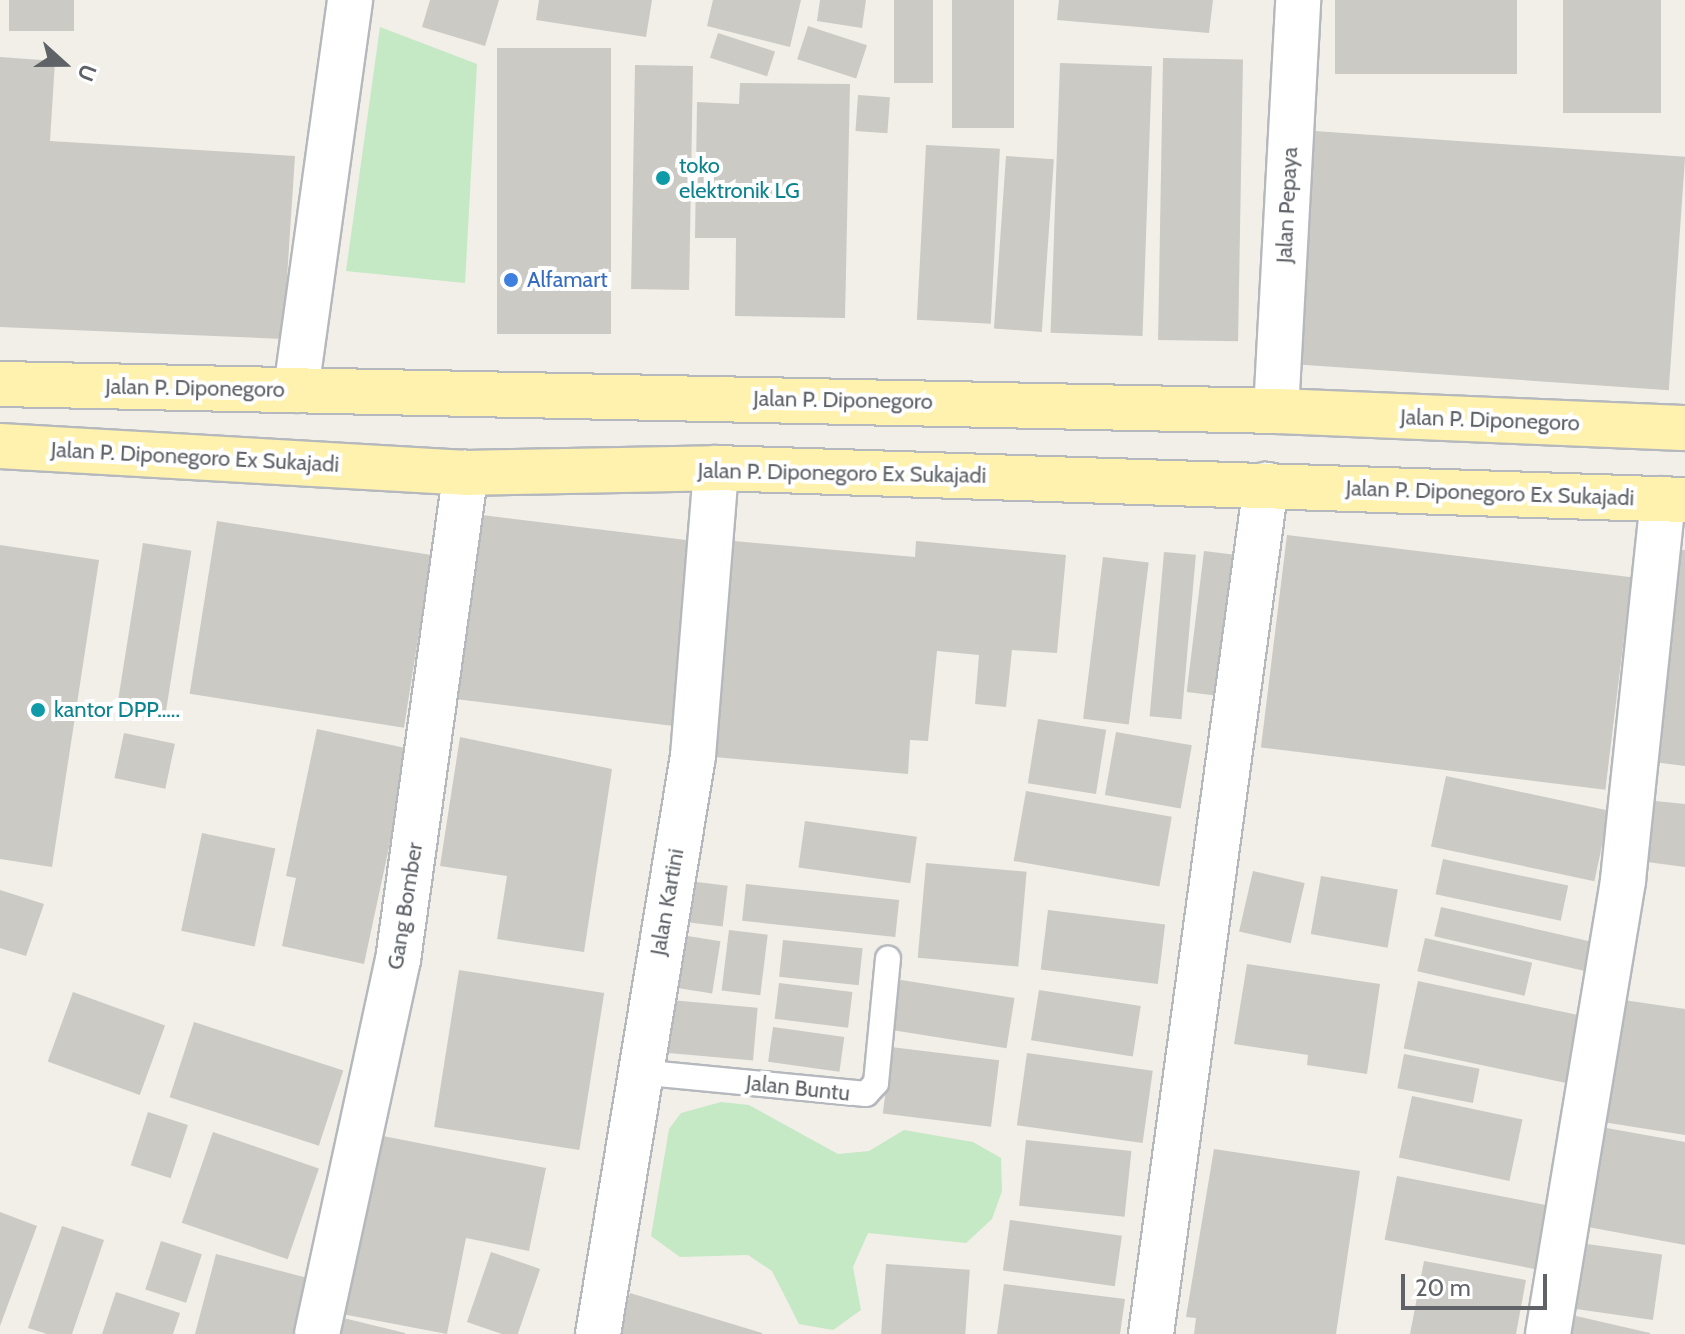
<!DOCTYPE html>
<style>
body{margin:0}
#map{position:relative;width:1685px;height:1334px;overflow:hidden;background:#f1efe8;font-family:Cabin,sans-serif}
div>[style]{position:absolute}
.green>*{inset:0;background:#c5e8c5}
.building>*{inset:0;background:#cccac5;transform-origin:0 0}
.roads{filter:drop-shadow(2px 0 #b5b8bc) drop-shadow(-2px 0 #b5b8bc) drop-shadow(0 2px #b5b8bc) drop-shadow(0 -2px #b5b8bc)}
.service>*{height:24px;margin:-12px;padding:0 12px;transform-origin:12px;border-radius:12px;background:#fff}
.minor>*{height:44px;margin:-22px;padding:0 22px;transform-origin:22px;border-radius:22px;background:#fff}
.primary>*{height:44px;margin:-22px;padding:0 22px;transform-origin:22px;border-radius:22px;background:#fff2af}
.dots>*{width:22px;height:22px;translate:-50% -50%;box-sizing:border-box;border:4px solid #fff;border-radius:50%}
span{translate:-50% -50%;white-space:nowrap;text-align:center;line-height:1.15;-webkit-text-stroke:8px #fff;paint-order:stroke}
.culture-label{font-size:22px;color:#0d838f}
.left{translate:0 -50%;text-align:left}
.street-label{font-size:22px;color:#5f6368}
.shop-label{font-size:22px;color:#366cbe}
.north{position:absolute;left:24px;top:24px;width:80px;height:80px;-webkit-text-stroke:6px #fff;paint-order:stroke;rotate:111deg;font-size:22px;font-weight:700;line-height:32px;text-align:center;color:#5f6368}
.north::after{content:'';display:block;margin:auto;width:28px;height:36px;background:#5f6368;clip-path:polygon(50% 0,100% 100%,50% 72%,0 100%)}
.scale{position:absolute;left:1401px;top:1274px;width:146px;height:36px;box-sizing:border-box;border:4px solid #5f6368;border-top:0;padding-left:10px;font-size:24px;line-height:28px;white-space:nowrap;color:#5f6368;-webkit-text-stroke:6px #fff;paint-order:stroke}
</style>
<div id="map">
<div class="green">
<div style="clip-path:polygon(380px 27px,477px 64px,465px 283px,346px 271px)"></div>
<div style="clip-path:polygon(721px 1102px,749px 1105px,838px 1154px,869px 1151px,904px 1130px,973px 1142px,1001px 1158px,1002px 1191px,992px 1219px,966px 1243px,868px 1233px,853px 1267px,861px 1310px,833px 1330px,799px 1324px,772px 1271px,748px 1255px,680px 1257px,651px 1236px,669px 1129px,681px 1113px)"></div>
</div>
<div class="building">
<div style="left:9px;top:0;width:65px;height:31px"></div>
<div style="clip-path:polygon(430px 0,499px 0,485px 46px,422px 27px)"></div>
<div style="clip-path:polygon(539px 0,652px 0,646px 37px,536px 20px)"></div>
<div style="clip-path:polygon(713px 0,801px 0,790px 47px,707px 26px)"></div>
<div style="clip-path:polygon(820px 0,866px 0,862px 28px,817px 21px)"></div>
<div style="left:894px;top:0;width:39px;height:83px"></div>
<div style="left:952px;top:0;width:62px;height:128px"></div>
<div style="clip-path:polygon(1059px 0,1213px 0,1209px 33px,1057px 20px)"></div>
<div style="left:1335px;top:0;width:182px;height:74px"></div>
<div style="left:1563px;top:0;width:98px;height:113px"></div>
<div style="left:808px;top:26px;width:62px;height:35px;rotate:18deg"></div>
<div style="left:718px;top:33px;width:60px;height:26px;rotate:18deg"></div>
<div style="left:611px;top:48px;width:286px;height:114px;rotate:90deg"></div>
<div style="clip-path:polygon(0 57px,55px 61px,50px 141px,295px 156px,283px 339px,0 327px)"></div>
<div style="left:1163px;top:58px;width:80px;height:282px;rotate:1deg"></div>
<div style="left:1060px;top:63px;width:92px;height:270px;rotate:2deg"></div>
<div style="left:635px;top:65px;width:58px;height:224px;rotate:1deg"></div>
<div style="clip-path:polygon(740px 83px,850px 84px,845px 318px,735px 316px,736px 238px,695px 238px,697px 102px,739px 104px)"></div>
<div style="left:858px;top:95px;width:32px;height:36px;rotate:4deg"></div>
<div style="left:1315px;top:131px;width:371px;height:234px;rotate:4deg"></div>
<div style="left:926px;top:145px;width:74px;height:175px;rotate:3deg"></div>
<div style="left:1006px;top:156px;width:48px;height:173px;rotate:4deg"></div>
<div style="left:474px;top:514px;width:224px;height:186px;rotate:7deg"></div>
<div style="left:217px;top:521px;width:217px;height:175px;rotate:9deg"></div>
<div style="left:1287px;top:535px;width:347px;height:214px;rotate:7deg"></div>
<div style="clip-path:polygon(734px 541px,915px 557px,916px 541px,1066px 555px,1057px 653px,1012px 650px,1006px 707px,975px 704px,979px 655px,937px 651px,928px 741px,910px 740px,908px 774px,714px 757px)"></div>
<div style="left:143px;top:543px;width:49px;height:170px;rotate:9deg"></div>
<div style="clip-path:polygon(0 545px,99px 560px,52px 867px,0 859px)"></div>
<div style="clip-path:polygon(1671px 548px,1685px 550px,1685px 766px,1646px 761px)"></div>
<div style="left:1204px;top:551px;width:35px;height:142px;rotate:7deg"></div>
<div style="left:1164px;top:552px;width:32px;height:165px;rotate:5deg"></div>
<div style="left:1103px;top:557px;width:46px;height:163px;rotate:7deg"></div>
<div style="left:1038px;top:719px;width:69px;height:65px;rotate:9deg"></div>
<div style="clip-path:polygon(317px 729px,410px 749px,364px 964px,282px 946px,296px 878px,286px 876px)"></div>
<div style="left:1116px;top:732px;width:77px;height:64px;rotate:10deg"></div>
<div style="left:124px;top:733px;width:52px;height:46px;rotate:12deg"></div>
<div style="clip-path:polygon(460px 737px,612px 769px,584px 952px,497px 939px,507px 876px,440px 866px)"></div>
<div style="left:1446px;top:776px;width:167px;height:72px;rotate:12deg"></div>
<div style="left:1026px;top:791px;width:148px;height:71px;rotate:10deg"></div>
<div style="clip-path:polygon(1655px 801px,1685px 804px,1685px 867px,1647px 862px)"></div>
<div style="left:805px;top:821px;width:113px;height:47px;rotate:8deg"></div>
<div style="left:202px;top:833px;width:75px;height:100px;rotate:12deg"></div>
<div style="left:1443px;top:859px;width:128px;height:36px;rotate:12deg"></div>
<div style="left:926px;top:863px;width:101px;height:95px;rotate:5deg"></div>
<div style="left:1253px;top:871px;width:53px;height:62px;rotate:13deg"></div>
<div style="left:1321px;top:876px;width:78px;height:59px;rotate:10deg"></div>
<div style="left:680px;top:880px;width:48px;height:41px;rotate:7deg"></div>
<div style="left:746px;top:884px;width:154px;height:37px;rotate:6deg"></div>
<div style="clip-path:polygon(0 890px,44px 904px,26px 956px,0 948px)"></div>
<div style="left:1441px;top:907px;width:160px;height:30px;rotate:13deg"></div>
<div style="left:1048px;top:910px;width:118px;height:60px;rotate:7deg"></div>
<div style="left:729px;top:930px;width:39px;height:61px;rotate:7deg"></div>
<div style="left:675px;top:934px;width:46px;height:53px;rotate:9deg"></div>
<div style="left:1425px;top:938px;width:110px;height:34px;rotate:13deg"></div>
<div style="left:783px;top:940px;width:80px;height:37px;rotate:6deg"></div>
<div style="clip-path:polygon(1247px 964px,1380px 984px,1367px 1074px,1307px 1065px,1308px 1055px,1234px 1044px)"></div>
<div style="left:459px;top:970px;width:147px;height:159px;rotate:9deg"></div>
<div style="left:895px;top:979px;width:121px;height:51px;rotate:9deg"></div>
<div style="left:1418px;top:981px;width:173px;height:69px;rotate:12deg"></div>
<div style="left:779px;top:983px;width:74px;height:36px;rotate:7deg"></div>
<div style="left:1039px;top:990px;width:103px;height:51px;rotate:9deg"></div>
<div style="left:73px;top:992px;width:98px;height:74px;rotate:20deg"></div>
<div style="clip-path:polygon(1610px 998px,1685px 1009px,1685px 1135px,1590px 1120px)"></div>
<div style="left:659px;top:999px;width:99px;height:53px;rotate:5deg"></div>
<div style="left:194px;top:1022px;width:157px;height:79px;rotate:18deg"></div>
<div style="left:773px;top:1027px;width:72px;height:35px;rotate:8deg"></div>
<div style="left:891px;top:1047px;width:109px;height:67px;rotate:7deg"></div>
<div style="left:1027px;top:1053px;width:127px;height:73px;rotate:8deg"></div>
<div style="left:1404px;top:1054px;width:77px;height:35px;rotate:11deg"></div>
<div style="left:1412px;top:1096px;width:113px;height:63px;rotate:12deg"></div>
<div style="left:148px;top:1112px;width:42px;height:56px;rotate:18deg"></div>
<div style="clip-path:polygon(1595px 1126px,1685px 1142px,1685px 1245px,1577px 1225px)"></div>
<div style="left:213px;top:1132px;width:112px;height:96px;rotate:19deg"></div>
<div style="clip-path:polygon(378px 1135px,546px 1168px,529px 1251px,466px 1238px,447px 1334px,342px 1314px)"></div>
<div style="left:1026px;top:1140px;width:106px;height:66px;rotate:6deg"></div>
<div style="clip-path:polygon(1214px 1149px,1360px 1171px,1336px 1334px,1194px 1334px,1196px 1318px,1186px 1317px)"></div>
<div style="left:1397px;top:1176px;width:154px;height:65px;rotate:11deg"></div>
<div style="clip-path:polygon(0 1212px,37px 1226px,0 1326px)"></div>
<div style="left:1010px;top:1220px;width:113px;height:51px;rotate:8deg"></div>
<div style="clip-path:polygon(62px 1226px,104px 1240px,72px 1334px,47px 1334px,28px 1328px)"></div>
<div style="left:161px;top:1241px;width:43px;height:51px;rotate:18deg"></div>
<div style="left:1573px;top:1242px;width:90px;height:66px;rotate:8deg"></div>
<div style="left:491px;top:1252px;width:52px;height:74px;rotate:19deg"></div>
<div style="clip-path:polygon(216px 1254px,315px 1280px,301px 1334px,195px 1334px)"></div>
<div style="clip-path:polygon(1424px 1261px,1526px 1280px,1516px 1334px,1410px 1334px)"></div>
<div style="left:886px;top:1264px;width:84px;height:70px;rotate:4deg"></div>
<div style="clip-path:polygon(1004px 1284px,1125px 1299px,1120px 1334px,997px 1334px)"></div>
<div style="clip-path:polygon(116px 1292px,180px 1313px,173px 1334px,102px 1334px)"></div>
<div style="clip-path:polygon(630px 1293px,762px 1333px,762px 1334px,618px 1334px)"></div>
<div style="clip-path:polygon(1563px 1313px,1650px 1333px,1650px 1334px,1558px 1334px)"></div>
<div style="clip-path:polygon(327px 1314px,405px 1333px,405px 1334px,323px 1334px)"></div>
</div>
<div class="roads">
<div class="service">
<div style="left:638px;top:1072px;width:229px;rotate:5.5deg"></div>
<div style="left:866px;top:1094px;width:15px;rotate:-48deg"></div>
<div style="left:876px;top:1083px;width:125px;rotate:-84.5deg"></div>
</div>
<div class="minor">
<div style="left:296px;top:390px;width:394px;rotate:-82.1deg"></div>
<div style="left:1276px;top:411px;width:412px;rotate:-86.9deg"></div>
<div style="left:317px;top:1334px;width:383px;rotate:-77.8deg"></div>
<div style="left:398px;top:960px;width:492px;rotate:-82.1deg"></div>
<div style="left:598px;top:1334px;width:586px;rotate:-80.67deg"></div>
<div style="left:693px;top:756px;width:289px;rotate:-85.4deg"></div>
<div style="left:1151px;top:1334px;width:857px;rotate:-82.29deg"></div>
<div style="left:1548px;top:1334px;width:460px;rotate:-80.6deg"></div>
<div style="left:1623px;top:880px;width:383px;rotate:-84deg"></div>
</div>
<div class="primary">
<div style="left:0;top:384px;width:1276px;rotate:1.21deg"></div>
<div style="left:1276px;top:411px;width:409px;rotate:2.4deg"></div>
<div style="left:0;top:446px;width:467px;rotate:3.3deg"></div>
<div style="left:466px;top:473px;width:250px;rotate:-1.1deg"></div>
<div style="left:716px;top:468px;width:970px;rotate:1.89deg"></div>
</div>
</div>
<div class="dots">
<div style="left:663px;top:178px;background:#0f9aa8"></div>
<div style="left:511px;top:280px;background:#3f7fe0"></div>
<div style="left:38px;top:710px;background:#0f9aa8"></div>
</div>
<div class="culture-label">
<span class="left" style="left:679px;top:178px">toko<br>elektronik LG</span>
<span class="left" style="left:54px;top:710px">kantor DPP.....</span>
</div>
<div class="street-label">
<span style="left:1287px;top:205px;rotate:-87deg">Jalan Pepaya</span>
<span style="left:195px;top:388px;rotate:1deg">Jalan P. Diponegoro</span>
<span style="left:843px;top:400px;rotate:1deg">Jalan P. Diponegoro</span>
<span style="left:1490px;top:420px;rotate:2deg">Jalan P. Diponegoro</span>
<span style="left:195px;top:457px;rotate:3deg">Jalan P. Diponegoro Ex Sukajadi</span>
<span style="left:842px;top:473px;rotate:1deg">Jalan P. Diponegoro Ex Sukajadi</span>
<span style="left:1490px;top:493px;rotate:2deg">Jalan P. Diponegoro Ex Sukajadi</span>
<span style="left:667px;top:902px;rotate:-80deg">Jalan Kartini</span>
<span style="left:405px;top:906px;rotate:-81deg">Gang Bomber</span>
<span style="left:798px;top:1088px;rotate:6deg">Jalan Buntu</span>
</div>
<div class="shop-label">
<span class="left" style="left:527px;top:280px">Alfamart</span>
</div>
<div class="north">U</div>
<div class="scale">20 m</div>
</div>
